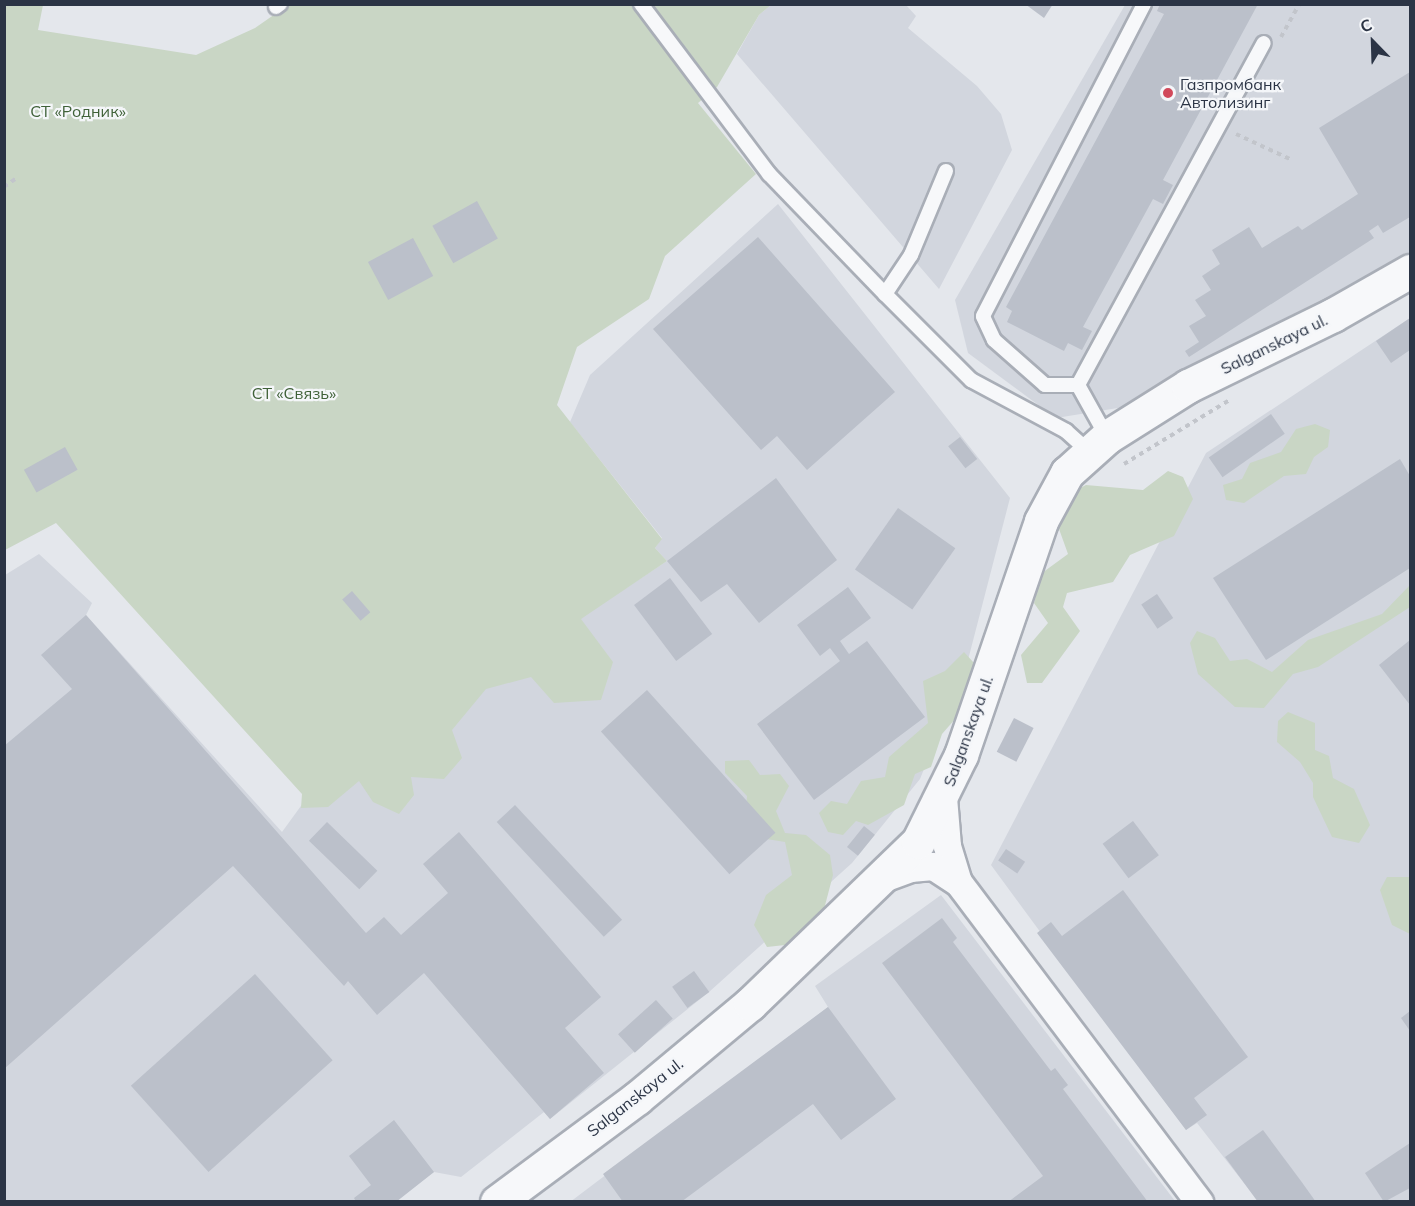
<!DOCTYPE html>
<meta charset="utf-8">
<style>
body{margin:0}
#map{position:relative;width:1415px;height:1206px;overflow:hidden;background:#e4e7ec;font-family:Mulish,sans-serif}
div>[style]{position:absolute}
.built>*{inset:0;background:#d2d6de}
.green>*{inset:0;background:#c9d6c5}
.building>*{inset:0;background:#bbc0ca;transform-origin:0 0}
.path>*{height:4px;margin-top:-2px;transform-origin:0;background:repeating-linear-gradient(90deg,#c2c5cb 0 4.5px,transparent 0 9px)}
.roads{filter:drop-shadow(2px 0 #a9aeb7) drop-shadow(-2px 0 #a9aeb7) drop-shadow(0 2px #a9aeb7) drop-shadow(0 -2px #a9aeb7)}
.service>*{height:14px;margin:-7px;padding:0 7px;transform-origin:7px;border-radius:7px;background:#f7f8fa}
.minor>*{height:27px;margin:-13.5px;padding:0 13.5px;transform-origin:13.5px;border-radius:13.5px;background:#f7f8fa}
.tertiary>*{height:33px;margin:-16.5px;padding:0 16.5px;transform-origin:16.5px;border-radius:16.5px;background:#f7f8fa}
.dots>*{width:16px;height:16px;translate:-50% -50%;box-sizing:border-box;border:3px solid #f4f6f9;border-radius:50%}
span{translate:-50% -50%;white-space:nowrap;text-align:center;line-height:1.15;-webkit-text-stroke:4.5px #f4f6f9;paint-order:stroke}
.poi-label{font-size:16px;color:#2b3445}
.left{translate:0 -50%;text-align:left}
.park-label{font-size:16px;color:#3f6138}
.street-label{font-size:16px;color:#2b3445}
.frame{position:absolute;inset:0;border:6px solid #2b3445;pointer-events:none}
.north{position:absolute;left:1343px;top:12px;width:60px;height:60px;-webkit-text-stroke:4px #f4f6f9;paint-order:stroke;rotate:337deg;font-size:16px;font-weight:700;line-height:24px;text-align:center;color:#2b3445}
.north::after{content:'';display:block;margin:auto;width:21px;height:27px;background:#2b3445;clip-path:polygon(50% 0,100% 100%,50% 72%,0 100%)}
</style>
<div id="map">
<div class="built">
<div style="clip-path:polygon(771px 5px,906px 5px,916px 16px,908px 28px,977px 86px,1001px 114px,1012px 150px,939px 289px,737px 54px,759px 15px)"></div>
<div style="clip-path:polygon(1125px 5px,1410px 5px,1410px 255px,1130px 406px,1056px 418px,968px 353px,955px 300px)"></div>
<div style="clip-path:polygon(778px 204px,1010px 498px,968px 660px,920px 779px,852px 863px,709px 992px,550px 1119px,544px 1112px,461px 1177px,434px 1172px,396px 1201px,5px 1202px,5px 575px,39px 554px,92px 603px,86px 615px,282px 832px,306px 799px,667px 561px,655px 548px,662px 538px,570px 422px,590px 375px)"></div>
<div style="clip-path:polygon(1410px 318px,1410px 1201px,1258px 1201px,1197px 1123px,1186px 1130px,991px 865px,1206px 453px)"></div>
<div style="clip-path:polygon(941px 895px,1175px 1201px,570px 1202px,828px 1007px,815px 986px)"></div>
</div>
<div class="green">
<div style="clip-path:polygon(5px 5px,43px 5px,38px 30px,196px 55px,255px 28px,288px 5px,771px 5px,759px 15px,717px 87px,698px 103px,756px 174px,665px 256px,649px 299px,577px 347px,557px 405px,662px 539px,655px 548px,667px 561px,581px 619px,613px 662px,601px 700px,554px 703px,531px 677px,486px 689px,452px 730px,462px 758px,444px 779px,411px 777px,414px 795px,399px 814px,373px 802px,359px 781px,328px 807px,301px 808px,302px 794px,56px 523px,5px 550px)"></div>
<div style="clip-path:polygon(1315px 424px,1330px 430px,1328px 447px,1314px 457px,1306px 474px,1284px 476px,1244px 503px,1226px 500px,1223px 485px,1242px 479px,1250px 463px,1281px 452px,1296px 429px)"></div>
<div style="clip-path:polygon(1168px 471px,1183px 477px,1193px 499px,1174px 536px,1130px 555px,1113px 582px,1067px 593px,1063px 607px,1080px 631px,1042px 683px,1027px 683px,1021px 655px,1048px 623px,1034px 603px,1042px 573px,1068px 554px,1054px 515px,1059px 499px,1086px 485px,1143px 490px)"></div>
<div style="clip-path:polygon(1410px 585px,1410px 607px,1318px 667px,1293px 674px,1264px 708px,1235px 707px,1198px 674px,1190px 643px,1197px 631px,1215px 638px,1230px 661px,1247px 659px,1272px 672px,1308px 640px,1382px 614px)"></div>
<div style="clip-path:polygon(964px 652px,974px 663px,956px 718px,942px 734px,931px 767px,915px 774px,904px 805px,868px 825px,856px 821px,843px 835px,828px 832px,819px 813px,831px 801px,847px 804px,861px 781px,885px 777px,889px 757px,928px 723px,923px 681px,945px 671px)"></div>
<div style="clip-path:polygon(1288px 712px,1315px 723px,1315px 750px,1329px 756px,1333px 778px,1354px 789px,1370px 825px,1359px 843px,1332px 837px,1313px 797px,1313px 783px,1300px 762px,1277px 742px,1278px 721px)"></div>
<div style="clip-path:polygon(749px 760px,760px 775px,780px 774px,789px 786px,776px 811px,785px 833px,806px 835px,830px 855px,833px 875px,823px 913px,785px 945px,767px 947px,754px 925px,766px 895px,792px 875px,785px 842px,761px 838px,745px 822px,747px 796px,725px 773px,725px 761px)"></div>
<div style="clip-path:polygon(1387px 877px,1410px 877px,1410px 934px,1392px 925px,1380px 890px)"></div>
</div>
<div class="building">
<div style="clip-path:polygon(1025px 4px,1053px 4px,1044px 18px)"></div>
<div style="clip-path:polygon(1160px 4px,1258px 4px,1163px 180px,1173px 185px,1163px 204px,1153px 199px,1083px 327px,1092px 331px,1082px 350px,1068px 343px,1064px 351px,1007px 322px,1012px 311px,1006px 307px,1164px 14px,1157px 11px)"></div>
<div style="clip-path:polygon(1410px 72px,1410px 217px,1383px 233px,1378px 225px,1369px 231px,1374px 238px,1189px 357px,1185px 351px,1199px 342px,1189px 326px,1206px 316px,1195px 300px,1211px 290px,1202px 276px,1220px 264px,1212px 250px,1249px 227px,1262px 248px,1298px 226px,1302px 230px,1358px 194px,1319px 128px)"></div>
<div style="left:477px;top:201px;width:43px;height:51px;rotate:61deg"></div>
<div style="clip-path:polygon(758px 237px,895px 392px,807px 470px,777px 436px,761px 450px,653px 329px)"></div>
<div style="left:413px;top:238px;width:43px;height:51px;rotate:62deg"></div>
<div style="clip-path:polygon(1410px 318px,1410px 350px,1391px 363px,1376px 341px)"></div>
<div style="left:1271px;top:414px;width:24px;height:76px;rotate:55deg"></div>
<div style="left:960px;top:437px;width:28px;height:15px;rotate:52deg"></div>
<div style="left:65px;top:447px;width:26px;height:47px;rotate:61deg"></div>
<div style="clip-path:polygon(1400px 459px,1410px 476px,1410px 568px,1266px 660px,1213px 578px)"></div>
<div style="clip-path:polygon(776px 478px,837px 560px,759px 623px,727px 584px,701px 602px,667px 561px)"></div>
<div style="left:898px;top:508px;width:70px;height:75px;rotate:35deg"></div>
<div style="left:670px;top:578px;width:70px;height:45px;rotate:53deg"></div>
<div style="clip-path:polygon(848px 587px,871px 618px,840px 641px,849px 654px,867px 641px,925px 717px,814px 800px,757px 724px,840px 661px,830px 648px,820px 656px,797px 625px)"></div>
<div style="left:352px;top:591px;width:28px;height:13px;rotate:49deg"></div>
<div style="left:1157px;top:594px;width:29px;height:19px;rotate:56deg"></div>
<div style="clip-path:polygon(86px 615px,366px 933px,384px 917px,401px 935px,448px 893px,423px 864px,459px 832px,601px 997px,565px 1028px,604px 1073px,550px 1119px,424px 973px,377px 1015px,348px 981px,344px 986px,233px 866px,4px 1069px,4px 746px,72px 689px,41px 655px)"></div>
<div style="clip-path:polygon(1410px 640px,1410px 705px,1379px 665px)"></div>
<div style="left:647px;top:690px;width:192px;height:62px;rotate:48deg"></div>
<div style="left:1014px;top:718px;width:22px;height:38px;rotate:27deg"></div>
<div style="left:515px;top:805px;width:157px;height:25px;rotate:47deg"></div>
<div style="left:1133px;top:821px;width:43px;height:38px;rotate:53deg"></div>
<div style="left:327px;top:822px;width:70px;height:26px;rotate:44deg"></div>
<div style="left:864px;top:826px;width:14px;height:27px;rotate:39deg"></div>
<div style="left:1006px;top:849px;width:23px;height:14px;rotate:34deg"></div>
<div style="clip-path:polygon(1123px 890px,1248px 1057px,1194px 1098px,1207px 1115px,1186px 1130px,1037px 933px,1051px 922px,1062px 936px)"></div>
<div style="clip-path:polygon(942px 918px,957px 938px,953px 942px,1051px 1071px,1055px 1068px,1068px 1085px,1063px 1089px,1148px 1202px,1008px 1202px,1043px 1176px,882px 963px)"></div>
<div style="left:694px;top:971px;width:26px;height:27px;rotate:54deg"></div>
<div style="left:255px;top:974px;width:116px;height:167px;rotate:48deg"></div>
<div style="left:656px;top:1000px;width:25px;height:51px;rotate:48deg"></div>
<div style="clip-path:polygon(828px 1007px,896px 1099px,841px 1140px,813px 1104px,681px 1202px,623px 1202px,603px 1174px)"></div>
<div style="clip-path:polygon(1410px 1011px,1410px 1031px,1401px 1018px)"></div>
<div style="clip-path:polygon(394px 1120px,434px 1172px,396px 1202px,356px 1202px,354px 1198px,371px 1185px,349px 1156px)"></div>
<div style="clip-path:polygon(1263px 1130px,1301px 1181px,1316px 1202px,1258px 1202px,1225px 1157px)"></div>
<div style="clip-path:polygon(1410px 1143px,1410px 1188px,1384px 1202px,1365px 1173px)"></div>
</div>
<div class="path">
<div style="left:1281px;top:37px;width:38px;rotate:-61deg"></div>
<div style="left:1236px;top:134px;width:62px;rotate:24.9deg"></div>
<div style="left:4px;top:187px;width:14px;rotate:-36deg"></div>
<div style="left:1124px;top:464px;width:122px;rotate:-31.2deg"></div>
</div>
<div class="roads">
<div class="service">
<div style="left:641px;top:4px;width:213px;rotate:53deg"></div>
<div style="left:769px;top:174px;width:167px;rotate:46deg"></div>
<div style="left:885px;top:294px;width:122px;rotate:45deg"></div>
<div style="left:971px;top:380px;width:108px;rotate:28.2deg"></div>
<div style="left:1066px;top:431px;width:31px;rotate:42deg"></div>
<div style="left:276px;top:7px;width:5px;rotate:-37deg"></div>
<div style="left:885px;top:294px;width:47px;rotate:-56.3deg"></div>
<div style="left:911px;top:255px;width:91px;rotate:-67.4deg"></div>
<div style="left:1078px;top:385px;width:33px;rotate:180deg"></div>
<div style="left:1045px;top:385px;width:68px;rotate:-138.6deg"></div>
<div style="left:994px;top:340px;width:26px;rotate:-115deg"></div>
<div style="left:983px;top:316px;width:351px;rotate:-62.7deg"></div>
<div style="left:1078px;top:385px;width:389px;rotate:-61.5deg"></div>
<div style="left:1078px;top:385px;width:60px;rotate:60.9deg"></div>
</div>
<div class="minor">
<div style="left:943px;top:797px;width:49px;rotate:85.3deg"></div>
<div style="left:947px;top:846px;width:38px;rotate:73deg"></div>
<div style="left:958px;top:882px;width:401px;rotate:53deg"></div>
<div style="left:883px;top:878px;width:29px;rotate:-20deg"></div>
<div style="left:910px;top:868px;width:23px;rotate:-5deg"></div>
<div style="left:933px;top:866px;width:30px;rotate:33deg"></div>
</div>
<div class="tertiary">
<div style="left:497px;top:1202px;width:174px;rotate:-36.6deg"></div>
<div style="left:637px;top:1098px;width:147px;rotate:-39.8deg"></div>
<div style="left:750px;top:1004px;width:233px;rotate:-44deg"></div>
<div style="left:918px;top:842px;width:97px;rotate:-63.7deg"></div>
<div style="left:961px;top:755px;width:247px;rotate:-71.1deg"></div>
<div style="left:1041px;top:521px;width:55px;rotate:-61.6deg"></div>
<div style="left:1067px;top:473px;width:54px;rotate:-42deg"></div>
<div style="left:1107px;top:437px;width:96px;rotate:-32.2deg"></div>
<div style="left:1188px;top:386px;width:161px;rotate:-26.1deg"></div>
<div style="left:1333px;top:315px;width:89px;rotate:-29.7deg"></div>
</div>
</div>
<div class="dots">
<div style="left:1168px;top:93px;background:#d1495b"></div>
</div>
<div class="poi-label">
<span class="left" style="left:1180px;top:93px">Газпромбанк<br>Автолизинг</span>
</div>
<div class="park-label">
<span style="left:78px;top:111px">СТ «Родник»</span>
<span style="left:294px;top:393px">СТ «Связь»</span>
</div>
<div class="street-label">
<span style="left:1274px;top:344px;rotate:-26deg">Salganskaya ul.</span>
<span style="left:968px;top:731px;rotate:-70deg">Salganskaya ul.</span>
<span style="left:635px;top:1097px;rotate:-38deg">Salganskaya ul.</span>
</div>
<div class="frame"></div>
<div class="north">С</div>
</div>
